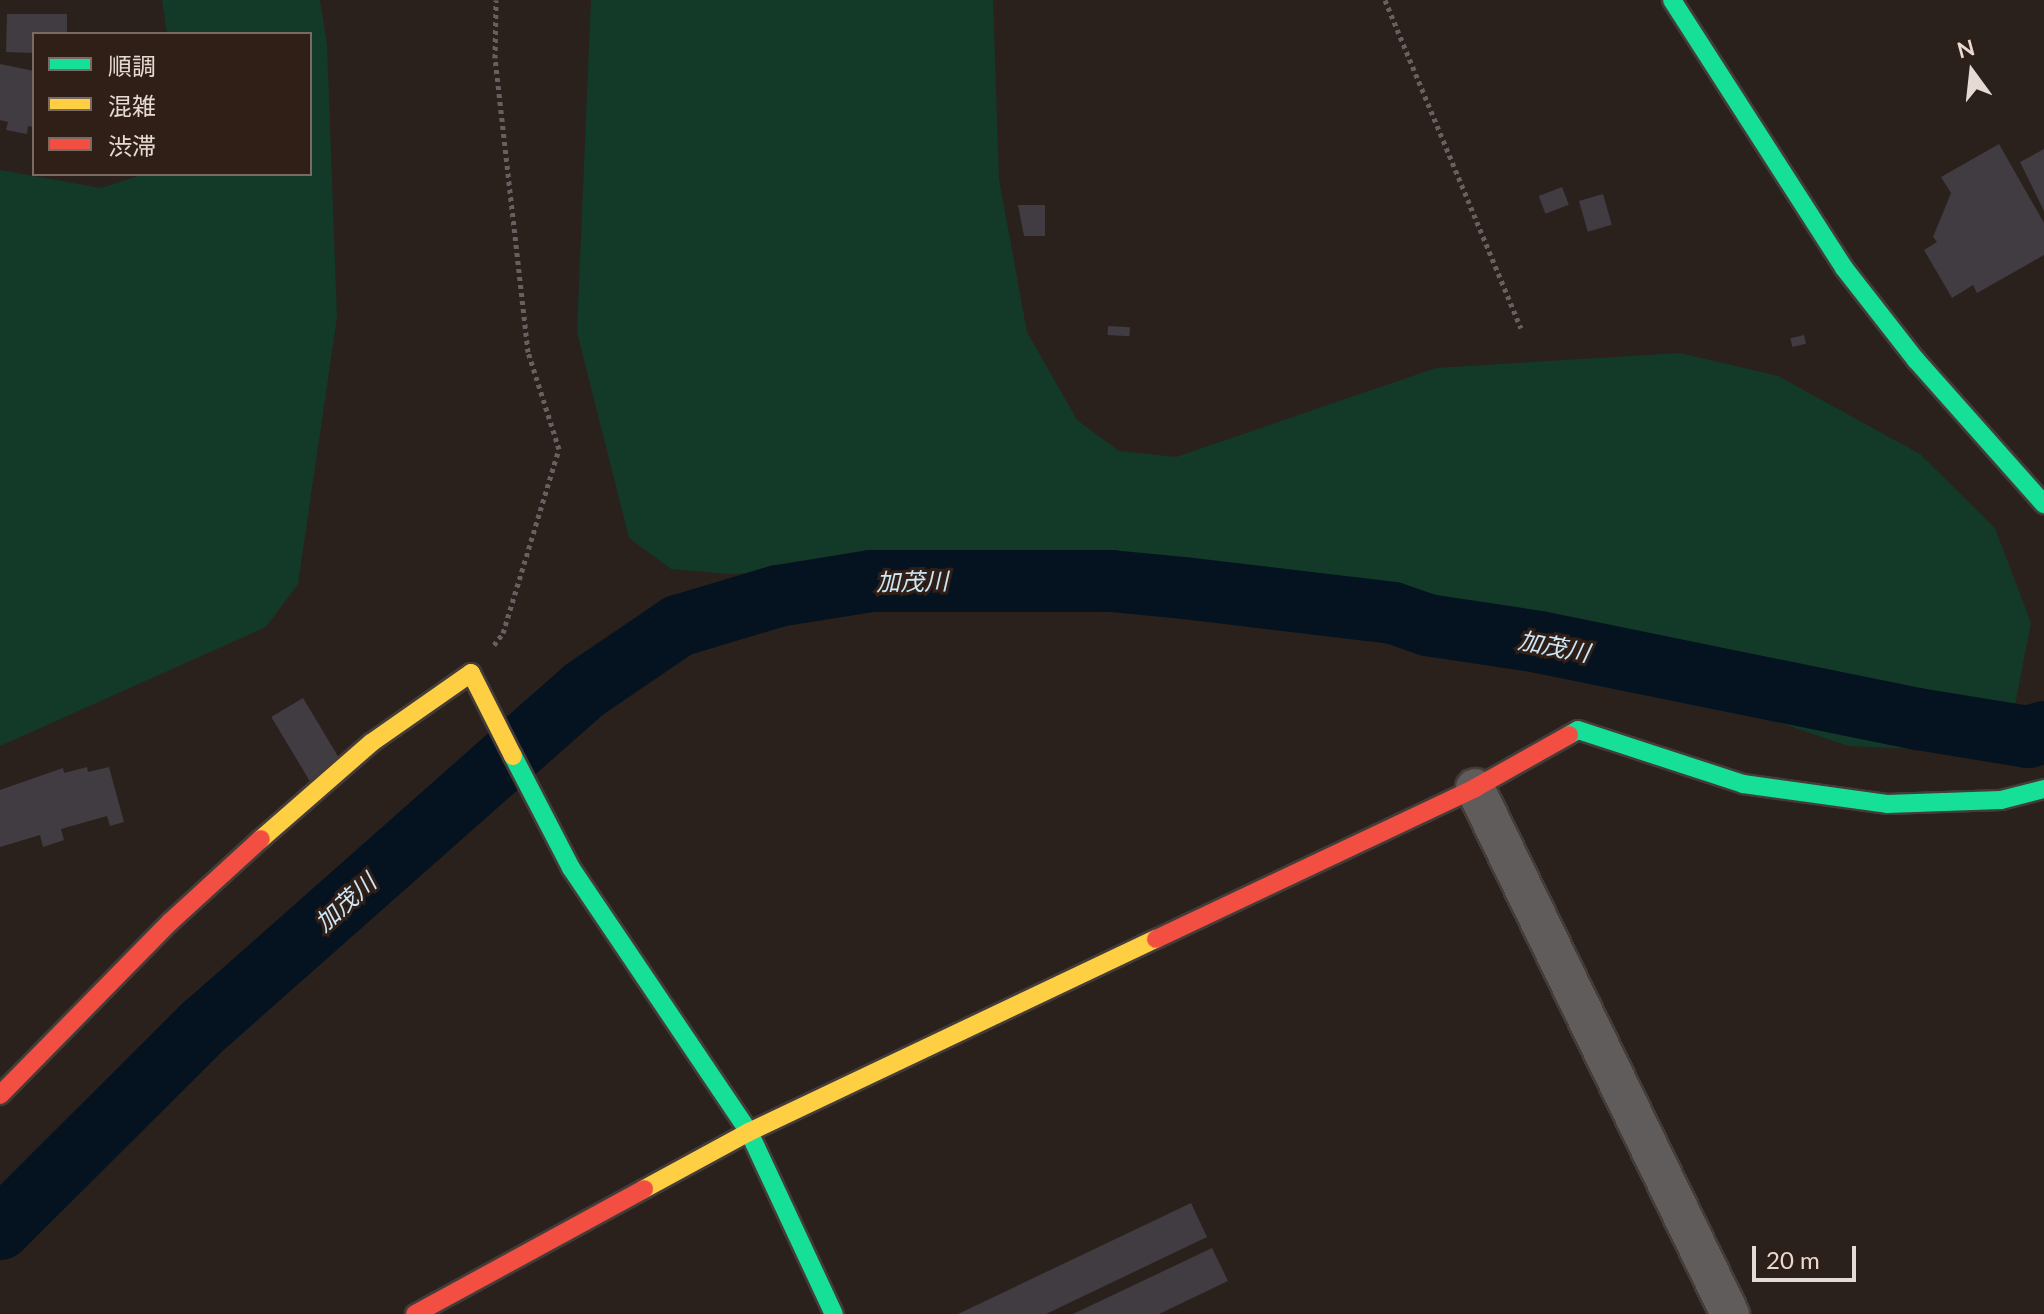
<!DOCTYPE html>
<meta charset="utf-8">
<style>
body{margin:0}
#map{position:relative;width:2044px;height:1314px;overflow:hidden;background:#2a211d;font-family:Lato,"Noto Sans JP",sans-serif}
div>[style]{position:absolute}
.green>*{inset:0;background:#133928}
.river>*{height:62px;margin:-31px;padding:0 31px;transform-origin:31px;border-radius:31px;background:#04131f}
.building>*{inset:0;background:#413c42;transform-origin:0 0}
.path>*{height:5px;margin-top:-2.5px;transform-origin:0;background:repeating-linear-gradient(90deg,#666160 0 4px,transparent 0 8px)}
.roads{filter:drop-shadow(2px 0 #433c38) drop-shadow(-2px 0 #433c38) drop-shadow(0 2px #433c38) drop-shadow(0 -2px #433c38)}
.street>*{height:38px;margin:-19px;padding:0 19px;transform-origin:19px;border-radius:19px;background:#605c5b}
.fast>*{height:18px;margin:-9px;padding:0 9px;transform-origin:9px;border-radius:9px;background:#16e098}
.slow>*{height:18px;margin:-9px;padding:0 9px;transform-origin:9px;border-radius:9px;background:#ffcf43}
.jam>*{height:18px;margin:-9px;padding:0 9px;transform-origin:9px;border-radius:9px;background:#f24e42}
span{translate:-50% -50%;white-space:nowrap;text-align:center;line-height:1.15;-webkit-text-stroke:6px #301f17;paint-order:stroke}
.water-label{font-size:24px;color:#cbe7f8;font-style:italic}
.legend{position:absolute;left:32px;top:32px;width:280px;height:144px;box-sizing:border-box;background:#301f17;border:2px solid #796a63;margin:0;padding:10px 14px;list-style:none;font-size:24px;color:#e6dad5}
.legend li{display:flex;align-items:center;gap:16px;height:40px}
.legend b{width:40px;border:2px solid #796a63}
.north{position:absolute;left:1932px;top:32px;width:80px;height:80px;-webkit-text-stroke:6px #301f17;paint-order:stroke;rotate:345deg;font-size:22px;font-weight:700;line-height:32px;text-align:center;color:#e6dad5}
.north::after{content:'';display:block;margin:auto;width:28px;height:36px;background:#e6dad5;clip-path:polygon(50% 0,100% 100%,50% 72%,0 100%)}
.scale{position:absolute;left:1752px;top:1246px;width:104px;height:36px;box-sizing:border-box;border:4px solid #e6dad5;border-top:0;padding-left:10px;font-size:24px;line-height:28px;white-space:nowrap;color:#e6dad5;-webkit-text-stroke:6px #301f17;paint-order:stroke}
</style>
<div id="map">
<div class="green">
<div style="clip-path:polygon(162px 0,320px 0,327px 45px,337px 317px,298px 584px,266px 627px,0 746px,0 170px,101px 188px,145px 174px,310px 174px,310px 34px,167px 34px)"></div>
<div style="clip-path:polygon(591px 0,993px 0,999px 179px,1027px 332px,1077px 420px,1119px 451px,1176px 457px,1436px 368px,1680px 353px,1778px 376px,1920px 454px,1995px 528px,2031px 623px,2011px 725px,1965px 751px,1848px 746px,1419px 599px,1007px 562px,728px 574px,671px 569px,629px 538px,577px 332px)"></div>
</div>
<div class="river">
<div style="left:0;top:1229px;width:288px;rotate:-44.9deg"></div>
<div style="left:204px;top:1026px;width:507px;rotate:-41.48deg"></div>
<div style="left:584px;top:690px;width:114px;rotate:-34.2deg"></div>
<div style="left:678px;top:626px;width:104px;rotate:-16.7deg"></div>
<div style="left:778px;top:596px;width:95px;rotate:-9.1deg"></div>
<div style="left:872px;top:581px;width:239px"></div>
<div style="left:1111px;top:581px;width:73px;rotate:5.5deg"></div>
<div style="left:1184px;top:588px;width:210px;rotate:6.8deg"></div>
<div style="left:1393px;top:613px;width:36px;rotate:19deg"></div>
<div style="left:1427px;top:625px;width:113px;rotate:8.6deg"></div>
<div style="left:1539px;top:642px;width:387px;rotate:11.5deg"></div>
<div style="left:1918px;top:719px;width:111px;rotate:9.3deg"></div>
<div style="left:2028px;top:737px;width:17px;rotate:-17deg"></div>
</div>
<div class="building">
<div style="clip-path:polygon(7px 14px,67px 14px,67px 34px,34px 34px,34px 53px,6px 52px)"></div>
<div style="clip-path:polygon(0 64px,34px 71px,34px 127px,28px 126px,27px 134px,6px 130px,8px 122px,0 120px)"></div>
<div style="clip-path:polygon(1999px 144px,2044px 223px,2044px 255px,1977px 293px,1973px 285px,1952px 298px,1924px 250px,1937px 242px,1933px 237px,1951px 193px,1941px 177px)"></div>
<div style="clip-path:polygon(2044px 149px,2044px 211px,2020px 162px)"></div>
<div style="left:1562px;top:187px;width:19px;height:25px;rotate:69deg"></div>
<div style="left:1603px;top:194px;width:32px;height:25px;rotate:74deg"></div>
<div style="clip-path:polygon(1018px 205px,1045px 205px,1045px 236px,1024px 236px)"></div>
<div style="left:1108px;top:326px;width:22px;height:9px;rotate:3deg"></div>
<div style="left:1804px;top:335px;width:9px;height:14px;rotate:77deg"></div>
<div style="left:303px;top:698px;width:84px;height:37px;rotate:59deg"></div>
<div style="clip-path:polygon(87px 767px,88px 772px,109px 767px,124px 822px,110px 826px,107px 816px,61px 829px,64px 840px,43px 847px,40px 835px,0 847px,0 790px,63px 768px,64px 773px)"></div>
<div style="clip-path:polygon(1191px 1203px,1207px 1237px,1046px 1314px,958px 1314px)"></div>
<div style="clip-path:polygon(1212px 1248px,1228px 1281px,1159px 1314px,1073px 1314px)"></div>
</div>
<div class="path">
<div style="left:1385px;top:0;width:355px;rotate:67.5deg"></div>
<div style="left:494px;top:645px;width:15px;rotate:-53deg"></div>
<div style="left:503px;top:633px;width:192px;rotate:-73.1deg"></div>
<div style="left:559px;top:449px;width:102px;rotate:-107.7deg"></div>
<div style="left:528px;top:352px;width:296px;rotate:-96.4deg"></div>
<div style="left:495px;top:58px;width:58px;rotate:-89deg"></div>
</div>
<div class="roads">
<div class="street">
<div style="left:1475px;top:788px;width:585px;rotate:64.14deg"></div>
</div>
<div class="fast">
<div style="left:1672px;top:0;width:318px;rotate:57.3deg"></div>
<div style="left:1844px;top:268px;width:117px;rotate:52deg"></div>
<div style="left:1916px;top:360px;width:193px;rotate:48.4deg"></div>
<div style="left:1569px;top:735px;width:10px;rotate:-29deg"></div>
<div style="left:1578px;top:730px;width:174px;rotate:18.1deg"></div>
<div style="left:1743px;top:784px;width:145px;rotate:7.9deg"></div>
<div style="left:1887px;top:804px;width:114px;rotate:-2deg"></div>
<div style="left:2001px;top:800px;width:44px;rotate:-14.3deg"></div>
<div style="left:513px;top:756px;width:126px;rotate:62.6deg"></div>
<div style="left:571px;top:868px;width:318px;rotate:56deg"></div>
<div style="left:749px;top:1132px;width:201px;rotate:65deg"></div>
</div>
<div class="slow">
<div style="left:261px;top:839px;width:146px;rotate:-41.1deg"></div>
<div style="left:371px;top:743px;width:122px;rotate:-35deg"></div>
<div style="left:471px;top:673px;width:93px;rotate:63.2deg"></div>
<div style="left:644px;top:1189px;width:119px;rotate:-28.5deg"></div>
<div style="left:749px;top:1132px;width:450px;rotate:-25.4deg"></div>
</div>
<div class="jam">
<div style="left:1156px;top:939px;width:353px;rotate:-25.3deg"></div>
<div style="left:1475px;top:788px;width:108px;rotate:-29.4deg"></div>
<div style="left:0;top:1095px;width:243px;rotate:-45.5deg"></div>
<div style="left:170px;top:922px;width:123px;rotate:-42.4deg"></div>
<div style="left:415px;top:1314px;width:261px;rotate:-28.6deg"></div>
</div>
</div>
<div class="water-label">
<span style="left:912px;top:581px;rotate:-1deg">加茂川</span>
<span style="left:1554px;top:646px;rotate:11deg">加茂川</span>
<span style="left:345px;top:902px;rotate:-42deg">加茂川</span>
</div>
<ul class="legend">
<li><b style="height:10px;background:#16e098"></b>順調</li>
<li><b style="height:10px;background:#ffcf43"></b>混雑</li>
<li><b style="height:10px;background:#f24e42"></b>渋滞</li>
</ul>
<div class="north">N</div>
<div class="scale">20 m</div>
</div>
